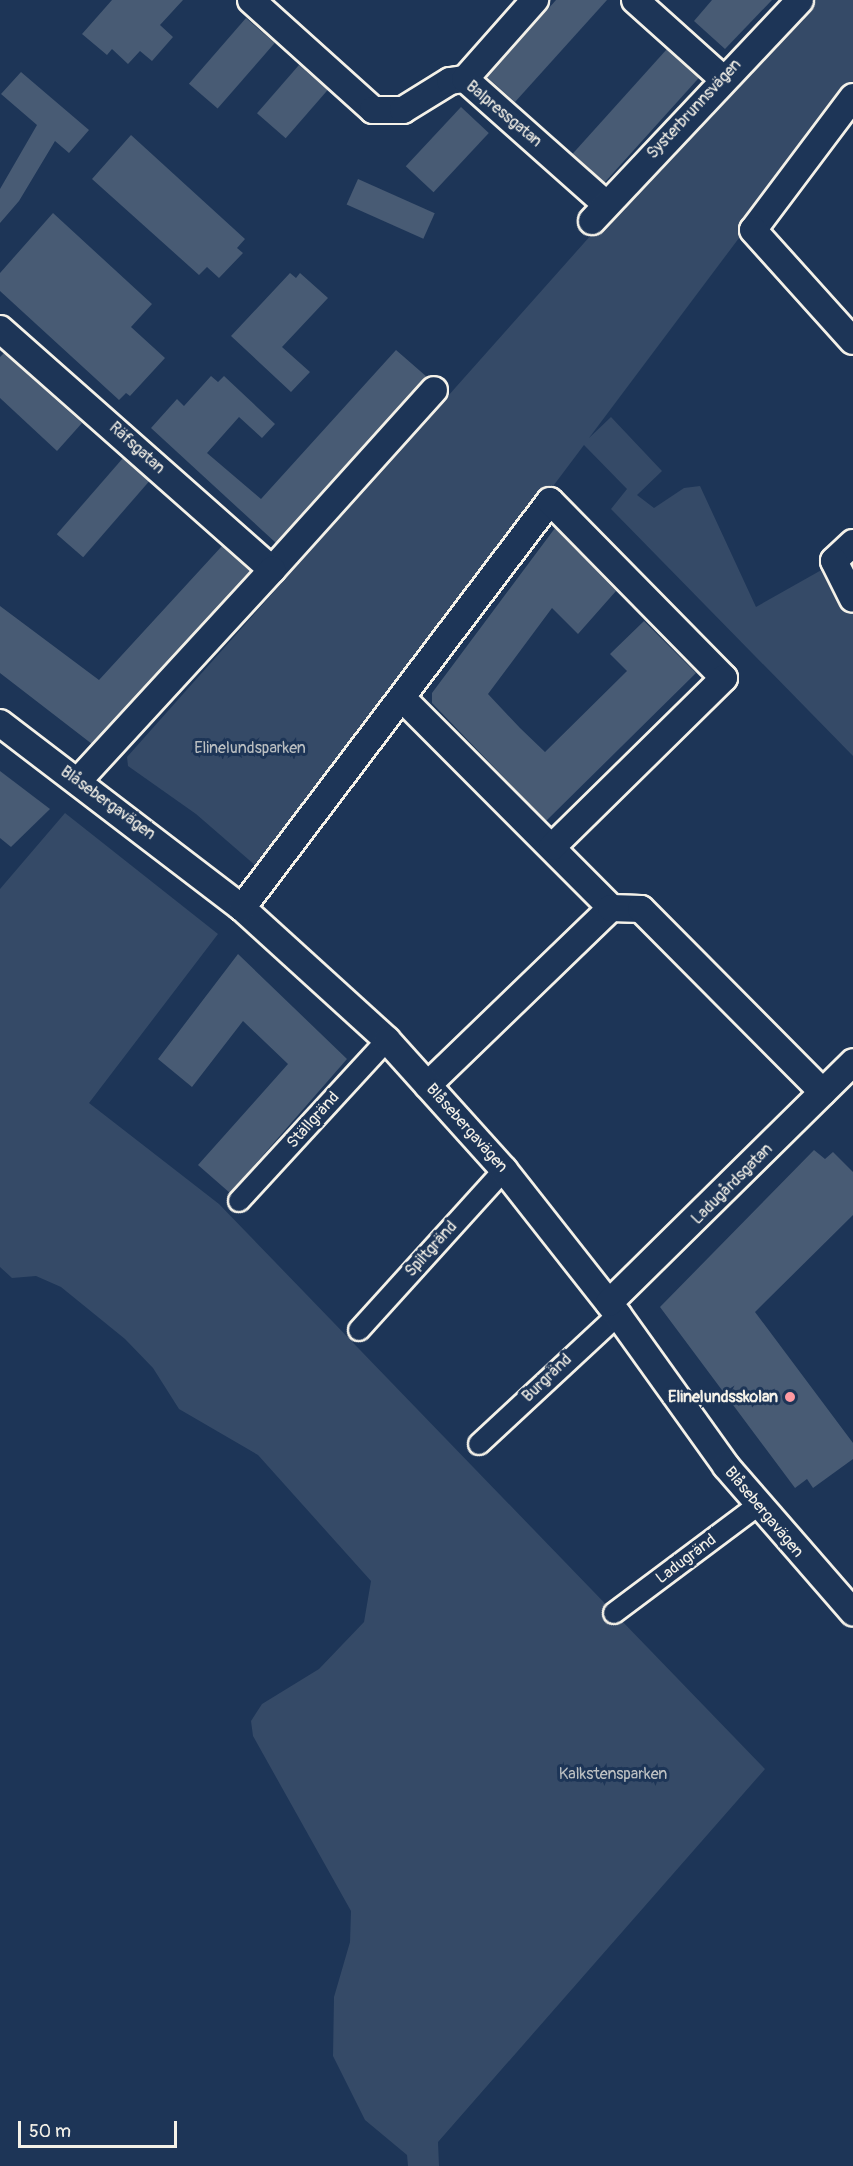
<!DOCTYPE html>
<meta charset="utf-8">
<style>
body{margin:0}
#map{position:relative;width:853px;height:2166px;overflow:hidden;background:#1d3557;font-family:Pangolin,sans-serif}
div>[style]{position:absolute}
.green>*{inset:0;background:#354a67}
.building>*{inset:0;background:#485b74;transform-origin:0 0}
.roads{filter:drop-shadow(2px 0 #f4f1e8) drop-shadow(-2px 0 #f4f1e8) drop-shadow(0 2px #f4f1e8) drop-shadow(0 -2px #f4f1e8)}
.pedestrian>*{height:20px;margin:-10px;padding:0 10px;transform-origin:10px;border-radius:10px;background:#1d3557}
.minor>*{height:26px;margin:-13px;padding:0 13px;transform-origin:13px;border-radius:13px;background:#1d3557}
.dots>*{width:16px;height:16px;translate:-50% -50%;box-sizing:border-box;border:3px solid #1d3557;border-radius:50%}
span{translate:-50% -50%;white-space:nowrap;text-align:center;line-height:1.15;-webkit-text-stroke:6px #1d3557;paint-order:stroke}
.street-label{font-size:16px;color:#f4f1e8}
.park-label{font-size:16px;color:#bbbfc1}
.poi-label{font-size:16px;color:#f4f1e8;font-weight:700}
.right{translate:-100% -50%;text-align:right}
.scale{position:absolute;left:18px;top:2121px;width:159px;height:27px;box-sizing:border-box;border:3px solid #f4f1e8;border-top:0;padding-left:8px;font-size:18px;line-height:21px;white-space:nowrap;color:#f4f1e8;-webkit-text-stroke:4px #1d3557;paint-order:stroke}
</style>
<div id="map">
<div class="green">
<div style="clip-path:polygon(800px 0,853px 0,853px 86px,589px 438px,611px 417px,662px 471px,637px 495px,654px 508px,684px 488px,700px 486px,756px 607px,825px 568px,853px 595px,853px 756px,611px 509px,627px 489px,584px 445px,263px 872px,196px 814px,128px 766px,127px 757px)"></div>
<div style="clip-path:polygon(65px 813px,218px 934px,89px 1103px,219px 1204px,765px 1769px,438px 2142px,439px 2166px,408px 2166px,407px 2155px,365px 2120px,333px 2056px,334px 1997px,350px 1942px,351px 1911px,253px 1736px,251px 1721px,262px 1704px,319px 1669px,364px 1622px,371px 1581px,258px 1455px,179px 1409px,153px 1368px,125px 1339px,61px 1287px,36px 1276px,12px 1278px,0 1267px,0 889px)"></div>
</div>
<div class="building">
<div style="clip-path:polygon(112px 0,183px 0,160px 25px,173px 37px,152px 61px,140px 51px,128px 64px,112px 49px,107px 55px,82px 34px)"></div>
<div style="clip-path:polygon(556px 0,607px 0,515px 102px,487px 77px)"></div>
<div style="clip-path:polygon(712px 0,772px 0,725px 49px,694px 21px)"></div>
<div style="left:246px;top:18px;width:38px;height:87px;rotate:41deg"></div>
<div style="left:667px;top:49px;width:43px;height:141px;rotate:42deg"></div>
<div style="left:299px;top:65px;width:38px;height:64px;rotate:41deg"></div>
<div style="clip-path:polygon(21px 72px,89px 130px,69px 153px,55px 141px,19px 201px,0 223px,0 189px,37px 125px,1px 94px)"></div>
<div style="left:461px;top:107px;width:38px;height:81px;rotate:43deg"></div>
<div style="clip-path:polygon(131px 135px,245px 239px,237px 248px,243px 253px,219px 278px,207px 267px,199px 275px,92px 179px)"></div>
<div style="left:358px;top:179px;width:84px;height:28px;rotate:24deg"></div>
<div style="clip-path:polygon(53px 213px,152px 304px,131px 327px,165px 358px,130px 396px,126px 393px,119px 400px,0 291px,0 273px)"></div>
<div style="clip-path:polygon(290px 273px,296px 278px,300px 273px,328px 298px,282px 347px,310px 372px,291px 392px,231px 336px)"></div>
<div style="clip-path:polygon(396px 350px,427px 377px,276px 543px,151px 428px,177px 399px,184px 406px,211px 376px,218px 382px,224px 376px,275px 424px,262px 438px,239px 417px,207px 453px,261px 499px)"></div>
<div style="clip-path:polygon(4px 353px,82px 423px,57px 451px,0 398px,0 357px)"></div>
<div style="left:123px;top:458px;width:35px;height:101px;rotate:41deg"></div>
<div style="clip-path:polygon(555px 528px,616px 591px,578px 634px,552px 608px,488px 694px,520px 728px,545px 752px,627px 671px,610px 654px,644px 621px,696px 673px,546px 821px,432px 703px,432px 693px)"></div>
<div style="clip-path:polygon(222px 546px,251px 571px,92px 744px,0 673px,0 606px,99px 680px)"></div>
<div style="clip-path:polygon(0 771px,50px 809px,11px 847px,0 838px)"></div>
<div style="clip-path:polygon(238px 954px,347px 1059px,230px 1193px,198px 1165px,288px 1064px,243px 1021px,192px 1087px,158px 1059px)"></div>
<div style="clip-path:polygon(814px 1150px,825px 1159px,833px 1152px,853px 1172px,853px 1215px,755px 1312px,853px 1443px,853px 1459px,813px 1488px,807px 1479px,795px 1488px,660px 1307px)"></div>
</div>
<div class="roads">
<div class="pedestrian">
<div style="left:239px;top:1201px;width:219px;rotate:-47.4deg"></div>
<div style="left:359px;top:1330px;width:216px;rotate:-47.8deg"></div>
<div style="left:479px;top:1444px;width:190px;rotate:-42.9deg"></div>
<div style="left:614px;top:1613px;width:179px;rotate:-36.8deg"></div>
</div>
<div class="minor">
<div style="left:251px;top:0;width:164px;rotate:42deg"></div>
<div style="left:373px;top:110px;width:30px"></div>
<div style="left:403px;top:110px;width:55px;rotate:-31.7deg"></div>
<div style="left:450px;top:81px;width:15px;rotate:-8deg"></div>
<div style="left:465px;top:79px;width:188px;rotate:41.6deg"></div>
<div style="left:635px;top:0;width:118px;rotate:41.9deg"></div>
<div style="left:465px;top:79px;width:106px;rotate:-48.5deg"></div>
<div style="left:853px;top:97px;width:166px;rotate:126.9deg"></div>
<div style="left:753px;top:230px;width:149px;rotate:48deg"></div>
<div style="left:592px;top:221px;width:303px;rotate:-46.7deg"></div>
<div style="left:0;top:329px;width:363px;rotate:41.5deg"></div>
<div style="left:272px;top:570px;width:242px;rotate:-48deg"></div>
<div style="left:853px;top:543px;width:26px;rotate:137deg"></div>
<div style="left:834px;top:561px;width:42px;rotate:63.4deg"></div>
<div style="left:402px;top:698px;width:296px;rotate:45.1deg"></div>
<div style="left:611px;top:908px;width:255px;rotate:136deg"></div>
<div style="left:0;top:723px;width:305px;rotate:37.4deg"></div>
<div style="left:242px;top:908px;width:196px;rotate:42.3deg"></div>
<div style="left:387px;top:1040px;width:175px;rotate:48deg"></div>
<div style="left:504px;top:1170px;width:184px;rotate:51.8deg"></div>
<div style="left:618px;top:1315px;width:186px;rotate:54.4deg"></div>
<div style="left:726px;top:1466px;width:194px;rotate:49deg"></div>
<div style="left:78px;top:781px;width:287px;rotate:-47.4deg"></div>
<div style="left:242px;top:908px;width:510px;rotate:-52.88deg"></div>
<div style="left:550px;top:501px;width:248px;rotate:45.5deg"></div>
<div style="left:724px;top:678px;width:241px;rotate:135.5deg"></div>
<div style="left:611px;top:908px;width:30px;rotate:2deg"></div>
<div style="left:641px;top:909px;width:258px;rotate:45.2deg"></div>
<div style="left:609px;top:1303px;width:343px;rotate:-44.6deg"></div>
</div>
</div>
<div class="dots">
<div style="left:790px;top:1397px;background:#ff9aa2"></div>
</div>
<div class="street-label">
<span style="left:694px;top:109px;rotate:-47deg">Systerbrunnsvägen</span>
<span style="left:504px;top:114px;rotate:40deg">Balpressgatan</span>
<span style="left:137px;top:448px;rotate:42deg">Räfsgatan</span>
<span style="left:108px;top:803px;rotate:36deg">Blåsebergavägen</span>
<span style="left:313px;top:1120px;rotate:-48deg">Ställgränd</span>
<span style="left:467px;top:1128px;rotate:48deg">Blåsebergavägen</span>
<span style="left:732px;top:1184px;rotate:-45deg">Ladugårdsgatan</span>
<span style="left:431px;top:1249px;rotate:-48deg">Spiltgränd</span>
<span style="left:547px;top:1378px;rotate:-44deg">Burgränd</span>
<span style="left:764px;top:1512px;rotate:50deg">Blåsebergavägen</span>
<span style="left:686px;top:1559px;rotate:-37deg">Ladugränd</span>
</div>
<div class="park-label">
<span style="left:250px;top:748px">Elinelundsparken</span>
<span style="left:613px;top:1774px">Kalkstensparken</span>
</div>
<div class="poi-label">
<span class="right" style="left:778px;top:1397px">Elinelundsskolan</span>
</div>
<div class="scale">50 m</div>
</div>
